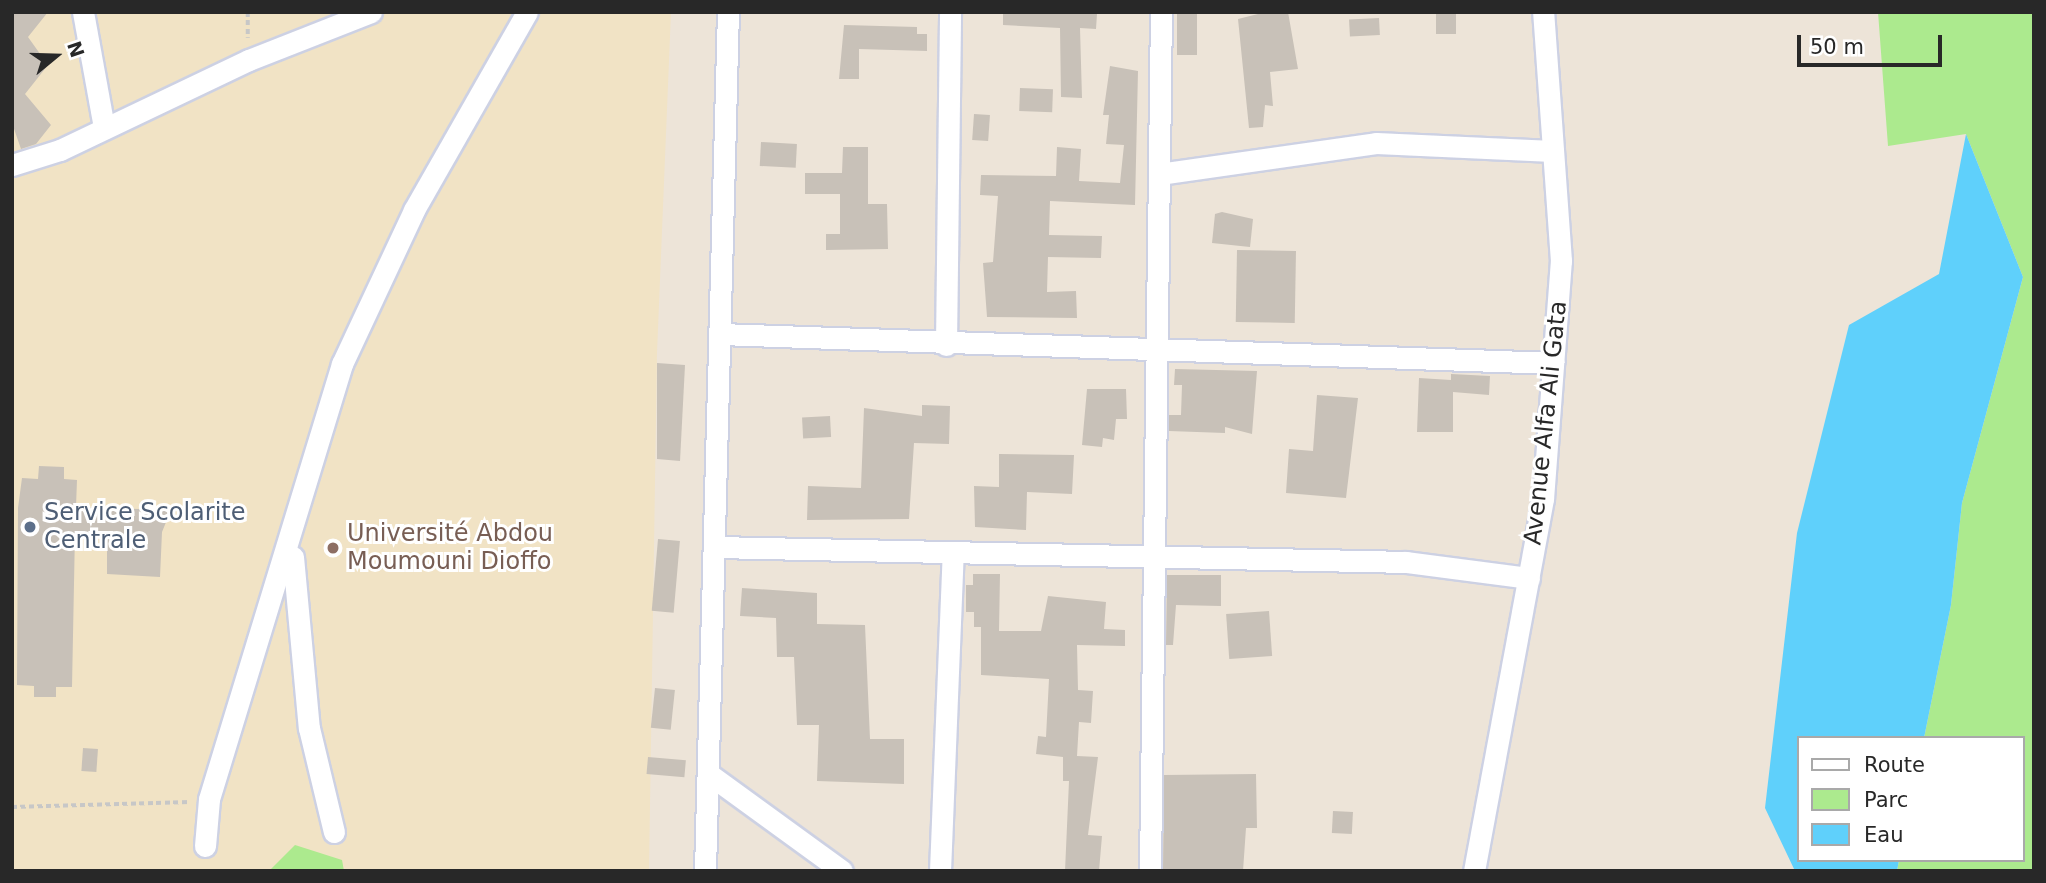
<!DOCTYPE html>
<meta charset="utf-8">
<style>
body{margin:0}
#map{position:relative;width:2046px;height:883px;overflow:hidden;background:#ede4d8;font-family:"DejaVu Sans",sans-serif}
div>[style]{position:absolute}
.education>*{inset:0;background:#f1e3c5}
.green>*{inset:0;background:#acea8e}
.water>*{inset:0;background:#5fd0fb}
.building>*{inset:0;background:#c8c1b8;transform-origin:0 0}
.path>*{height:3.5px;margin-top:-1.75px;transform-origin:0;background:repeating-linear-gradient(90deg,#c7c7c7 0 5px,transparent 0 8.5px)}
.roads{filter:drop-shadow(2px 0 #cdd1e3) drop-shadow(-2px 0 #cdd1e3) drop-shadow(0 2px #cdd1e3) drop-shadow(0 -2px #cdd1e3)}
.minor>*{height:21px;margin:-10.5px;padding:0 10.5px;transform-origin:10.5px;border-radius:10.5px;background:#fff}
.dots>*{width:19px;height:19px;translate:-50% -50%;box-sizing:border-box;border:4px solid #fff;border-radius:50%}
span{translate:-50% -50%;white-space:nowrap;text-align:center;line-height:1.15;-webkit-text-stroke:6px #fff;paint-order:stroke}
.street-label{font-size:24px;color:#282828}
.service-label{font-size:24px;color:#4e5e75}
.left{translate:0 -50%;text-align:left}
.education-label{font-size:24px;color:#785e54}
.frame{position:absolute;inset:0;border:14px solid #282828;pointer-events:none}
.legend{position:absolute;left:1797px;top:736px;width:228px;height:126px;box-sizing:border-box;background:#fff;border:2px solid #a9a9a9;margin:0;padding:9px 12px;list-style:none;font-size:21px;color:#282828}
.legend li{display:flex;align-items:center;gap:14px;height:35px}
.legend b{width:35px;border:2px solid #a9a9a9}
.north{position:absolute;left:21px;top:21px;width:70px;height:70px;-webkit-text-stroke:5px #fff;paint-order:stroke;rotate:71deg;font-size:19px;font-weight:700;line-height:28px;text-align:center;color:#282828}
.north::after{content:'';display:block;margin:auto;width:24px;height:32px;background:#282828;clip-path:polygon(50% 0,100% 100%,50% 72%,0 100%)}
.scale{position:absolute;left:1797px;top:35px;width:145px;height:32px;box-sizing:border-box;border:4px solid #282828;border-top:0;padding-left:9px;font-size:21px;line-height:24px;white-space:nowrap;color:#282828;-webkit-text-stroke:5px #fff;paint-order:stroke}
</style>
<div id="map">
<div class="education">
<div style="clip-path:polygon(12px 12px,671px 12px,657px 353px,649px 871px,12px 871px)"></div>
</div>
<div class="green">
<div style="clip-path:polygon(1878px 12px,2034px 12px,2034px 871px,1897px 871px,1899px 860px,2023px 860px,2023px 738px,1924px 738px,1951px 605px,1962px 503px,2023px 277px,1966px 134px,1888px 146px)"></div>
<div style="clip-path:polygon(295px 845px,342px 860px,344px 871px,269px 871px)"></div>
</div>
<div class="water">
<div style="clip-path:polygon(1966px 134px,2023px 277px,1962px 503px,1951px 605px,1924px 738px,1799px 738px,1799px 860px,1899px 860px,1897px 871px,1795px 871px,1765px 808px,1797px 533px,1849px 325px,1939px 274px)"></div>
</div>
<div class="building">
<div style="clip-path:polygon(12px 12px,48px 12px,28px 37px,48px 65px,25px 94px,51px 125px,36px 144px,21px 149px,12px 123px)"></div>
<div style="clip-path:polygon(1003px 12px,1097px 14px,1096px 29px,1080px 28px,1082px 98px,1061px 97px,1060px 28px,1003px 25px)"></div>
<div style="left:1177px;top:12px;width:20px;height:43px"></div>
<div style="clip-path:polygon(1266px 12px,1288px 12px,1298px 69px,1270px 72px,1273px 106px,1265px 105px,1263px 127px,1249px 128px,1238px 19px)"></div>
<div style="left:1436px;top:12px;width:20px;height:22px"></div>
<div style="left:1379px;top:18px;width:17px;height:30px;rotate:87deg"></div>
<div style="clip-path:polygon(844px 25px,917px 27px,917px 34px,927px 34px,927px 51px,859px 49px,859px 79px,839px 79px)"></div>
<div style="clip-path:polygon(1110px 66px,1138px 71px,1135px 205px,1050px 201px,1049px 235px,1102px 236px,1101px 258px,1048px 257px,1047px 292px,1076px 291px,1077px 318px,987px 317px,983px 263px,993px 262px,998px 196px,980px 195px,981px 175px,1056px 176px,1057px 147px,1081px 149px,1079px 181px,1120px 183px,1124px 145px,1106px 144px,1109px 115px,1103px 115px)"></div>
<div style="left:1020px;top:88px;width:33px;height:23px;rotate:2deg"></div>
<div style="left:974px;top:114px;width:16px;height:26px;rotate:4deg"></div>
<div style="left:761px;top:142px;width:36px;height:24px;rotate:3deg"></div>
<div style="clip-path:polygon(843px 147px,868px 147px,868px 204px,887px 204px,888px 249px,826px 250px,826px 234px,840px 234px,840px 194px,805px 194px,805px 173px,842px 173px)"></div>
<div style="clip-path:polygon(1222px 212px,1253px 219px,1250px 247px,1212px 243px,1215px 214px)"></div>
<div style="left:1237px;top:250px;width:59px;height:72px;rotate:1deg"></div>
<div style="clip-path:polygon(657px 363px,685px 365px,680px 461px,657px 459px)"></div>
<div style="clip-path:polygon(1175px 369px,1257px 371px,1252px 434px,1225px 427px,1225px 433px,1169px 431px,1169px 415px,1181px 415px,1182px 385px,1174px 385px)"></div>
<div style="clip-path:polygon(1451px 374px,1490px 376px,1489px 395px,1453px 392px,1453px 432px,1417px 432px,1419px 378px,1451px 380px)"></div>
<div style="clip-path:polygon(1087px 389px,1126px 389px,1127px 419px,1116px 419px,1114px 440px,1103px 438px,1102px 447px,1082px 445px)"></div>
<div style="clip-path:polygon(1317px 395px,1358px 398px,1346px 498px,1286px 493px,1289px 449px,1313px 451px)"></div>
<div style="clip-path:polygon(922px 405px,950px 406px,949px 444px,914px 443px,909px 519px,807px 520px,808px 486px,861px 488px,864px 408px,922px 416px)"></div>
<div style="left:830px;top:416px;width:21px;height:28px;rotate:87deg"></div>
<div style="clip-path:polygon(999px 454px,1074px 455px,1072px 494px,1027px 492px,1026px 530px,975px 527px,974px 486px,999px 487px)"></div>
<div style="clip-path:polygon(39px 466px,64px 467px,64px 479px,77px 480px,76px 507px,171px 510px,162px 532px,160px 577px,107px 574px,107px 536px,75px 532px,72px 687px,56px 687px,56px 697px,34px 697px,34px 686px,17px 685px,18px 508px,22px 478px,38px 479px)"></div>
<div style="left:658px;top:539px;width:22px;height:72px;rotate:5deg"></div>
<div style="clip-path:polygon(973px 574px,1000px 574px,999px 631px,1041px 631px,1048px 596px,1106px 602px,1104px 629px,1125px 630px,1125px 646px,1077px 645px,1078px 690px,1093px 691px,1091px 723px,1079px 722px,1077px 756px,1098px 757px,1088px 835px,1102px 836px,1099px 871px,1065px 871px,1069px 781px,1063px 781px,1063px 757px,1036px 754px,1038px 736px,1046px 737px,1049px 679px,981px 675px,981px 627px,974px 627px,974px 612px,966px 612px,966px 585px,973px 585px)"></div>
<div style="clip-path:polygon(1167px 575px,1221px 575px,1221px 606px,1176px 605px,1173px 645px,1166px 645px)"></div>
<div style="clip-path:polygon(742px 588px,817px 593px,817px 624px,865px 625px,870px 739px,904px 739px,904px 784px,817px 781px,819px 725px,797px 725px,794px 657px,777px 657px,776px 618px,740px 616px)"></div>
<div style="left:1269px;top:611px;width:45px;height:43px;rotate:86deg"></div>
<div style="left:655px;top:688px;width:20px;height:40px;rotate:6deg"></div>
<div style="left:83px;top:748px;width:15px;height:23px;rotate:4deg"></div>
<div style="left:648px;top:757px;width:38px;height:17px;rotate:5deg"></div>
<div style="clip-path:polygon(1256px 774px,1257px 828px,1246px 828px,1243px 871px,1163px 870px,1164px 775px)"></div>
<div style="left:1333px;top:811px;width:20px;height:22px;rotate:3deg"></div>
</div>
<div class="path">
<div style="left:248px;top:12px;width:26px;rotate:90deg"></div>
<div style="left:12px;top:807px;width:178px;rotate:-1.6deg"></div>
</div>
<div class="roads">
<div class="minor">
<div style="left:83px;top:12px;width:118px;rotate:79.7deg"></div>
<div style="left:12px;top:165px;width:50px;rotate:-17.4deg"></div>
<div style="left:60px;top:150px;width:209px;rotate:-25.5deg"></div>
<div style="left:249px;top:60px;width:131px;rotate:-21.5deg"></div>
<div style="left:1159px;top:174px;width:219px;rotate:-8.1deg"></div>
<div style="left:1376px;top:143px;width:177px;rotate:2.6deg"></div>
<div style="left:720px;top:334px;width:834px;rotate:1.99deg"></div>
<div style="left:946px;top:345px;width:333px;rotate:-89.3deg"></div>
<div style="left:715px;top:547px;width:691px;rotate:1.24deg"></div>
<div style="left:1406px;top:562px;width:124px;rotate:7.4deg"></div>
<div style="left:293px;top:557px;width:172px;rotate:84.7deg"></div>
<div style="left:309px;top:728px;width:107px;rotate:76.5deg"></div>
<div style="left:710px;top:775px;width:163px;rotate:36deg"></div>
<div style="left:205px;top:846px;width:47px;rotate:-85.1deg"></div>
<div style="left:209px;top:799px;width:455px;rotate:-73deg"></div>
<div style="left:342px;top:364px;width:170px;rotate:-64.9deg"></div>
<div style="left:414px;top:210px;width:228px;rotate:-60.3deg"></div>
<div style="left:705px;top:871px;width:859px;rotate:-88.47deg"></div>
<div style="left:940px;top:871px;width:319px;rotate:-87.7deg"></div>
<div style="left:1150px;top:871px;width:859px;rotate:-89.27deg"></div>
<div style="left:1474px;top:871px;width:378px;rotate:-79.5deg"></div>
<div style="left:1543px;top:499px;width:239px;rotate:-85.7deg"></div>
<div style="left:1561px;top:261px;width:250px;rotate:-94.1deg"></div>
</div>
</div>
<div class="dots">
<div style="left:30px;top:527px;background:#5c6f8a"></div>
<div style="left:333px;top:548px;background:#8d6e63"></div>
</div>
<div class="street-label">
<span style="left:1546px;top:423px;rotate:-84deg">Avenue Alfa Ali Gata</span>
</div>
<div class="service-label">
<span class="left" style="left:44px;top:527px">Service Scolarite<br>Centrale</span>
</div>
<div class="education-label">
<span class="left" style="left:347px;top:548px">Université Abdou<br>Moumouni Dioffo</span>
</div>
<div class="frame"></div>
<ul class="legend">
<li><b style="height:9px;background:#fff"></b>Route</li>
<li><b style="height:19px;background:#acea8e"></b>Parc</li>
<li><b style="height:19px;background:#5fd0fb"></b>Eau</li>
</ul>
<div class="north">N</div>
<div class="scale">50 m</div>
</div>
